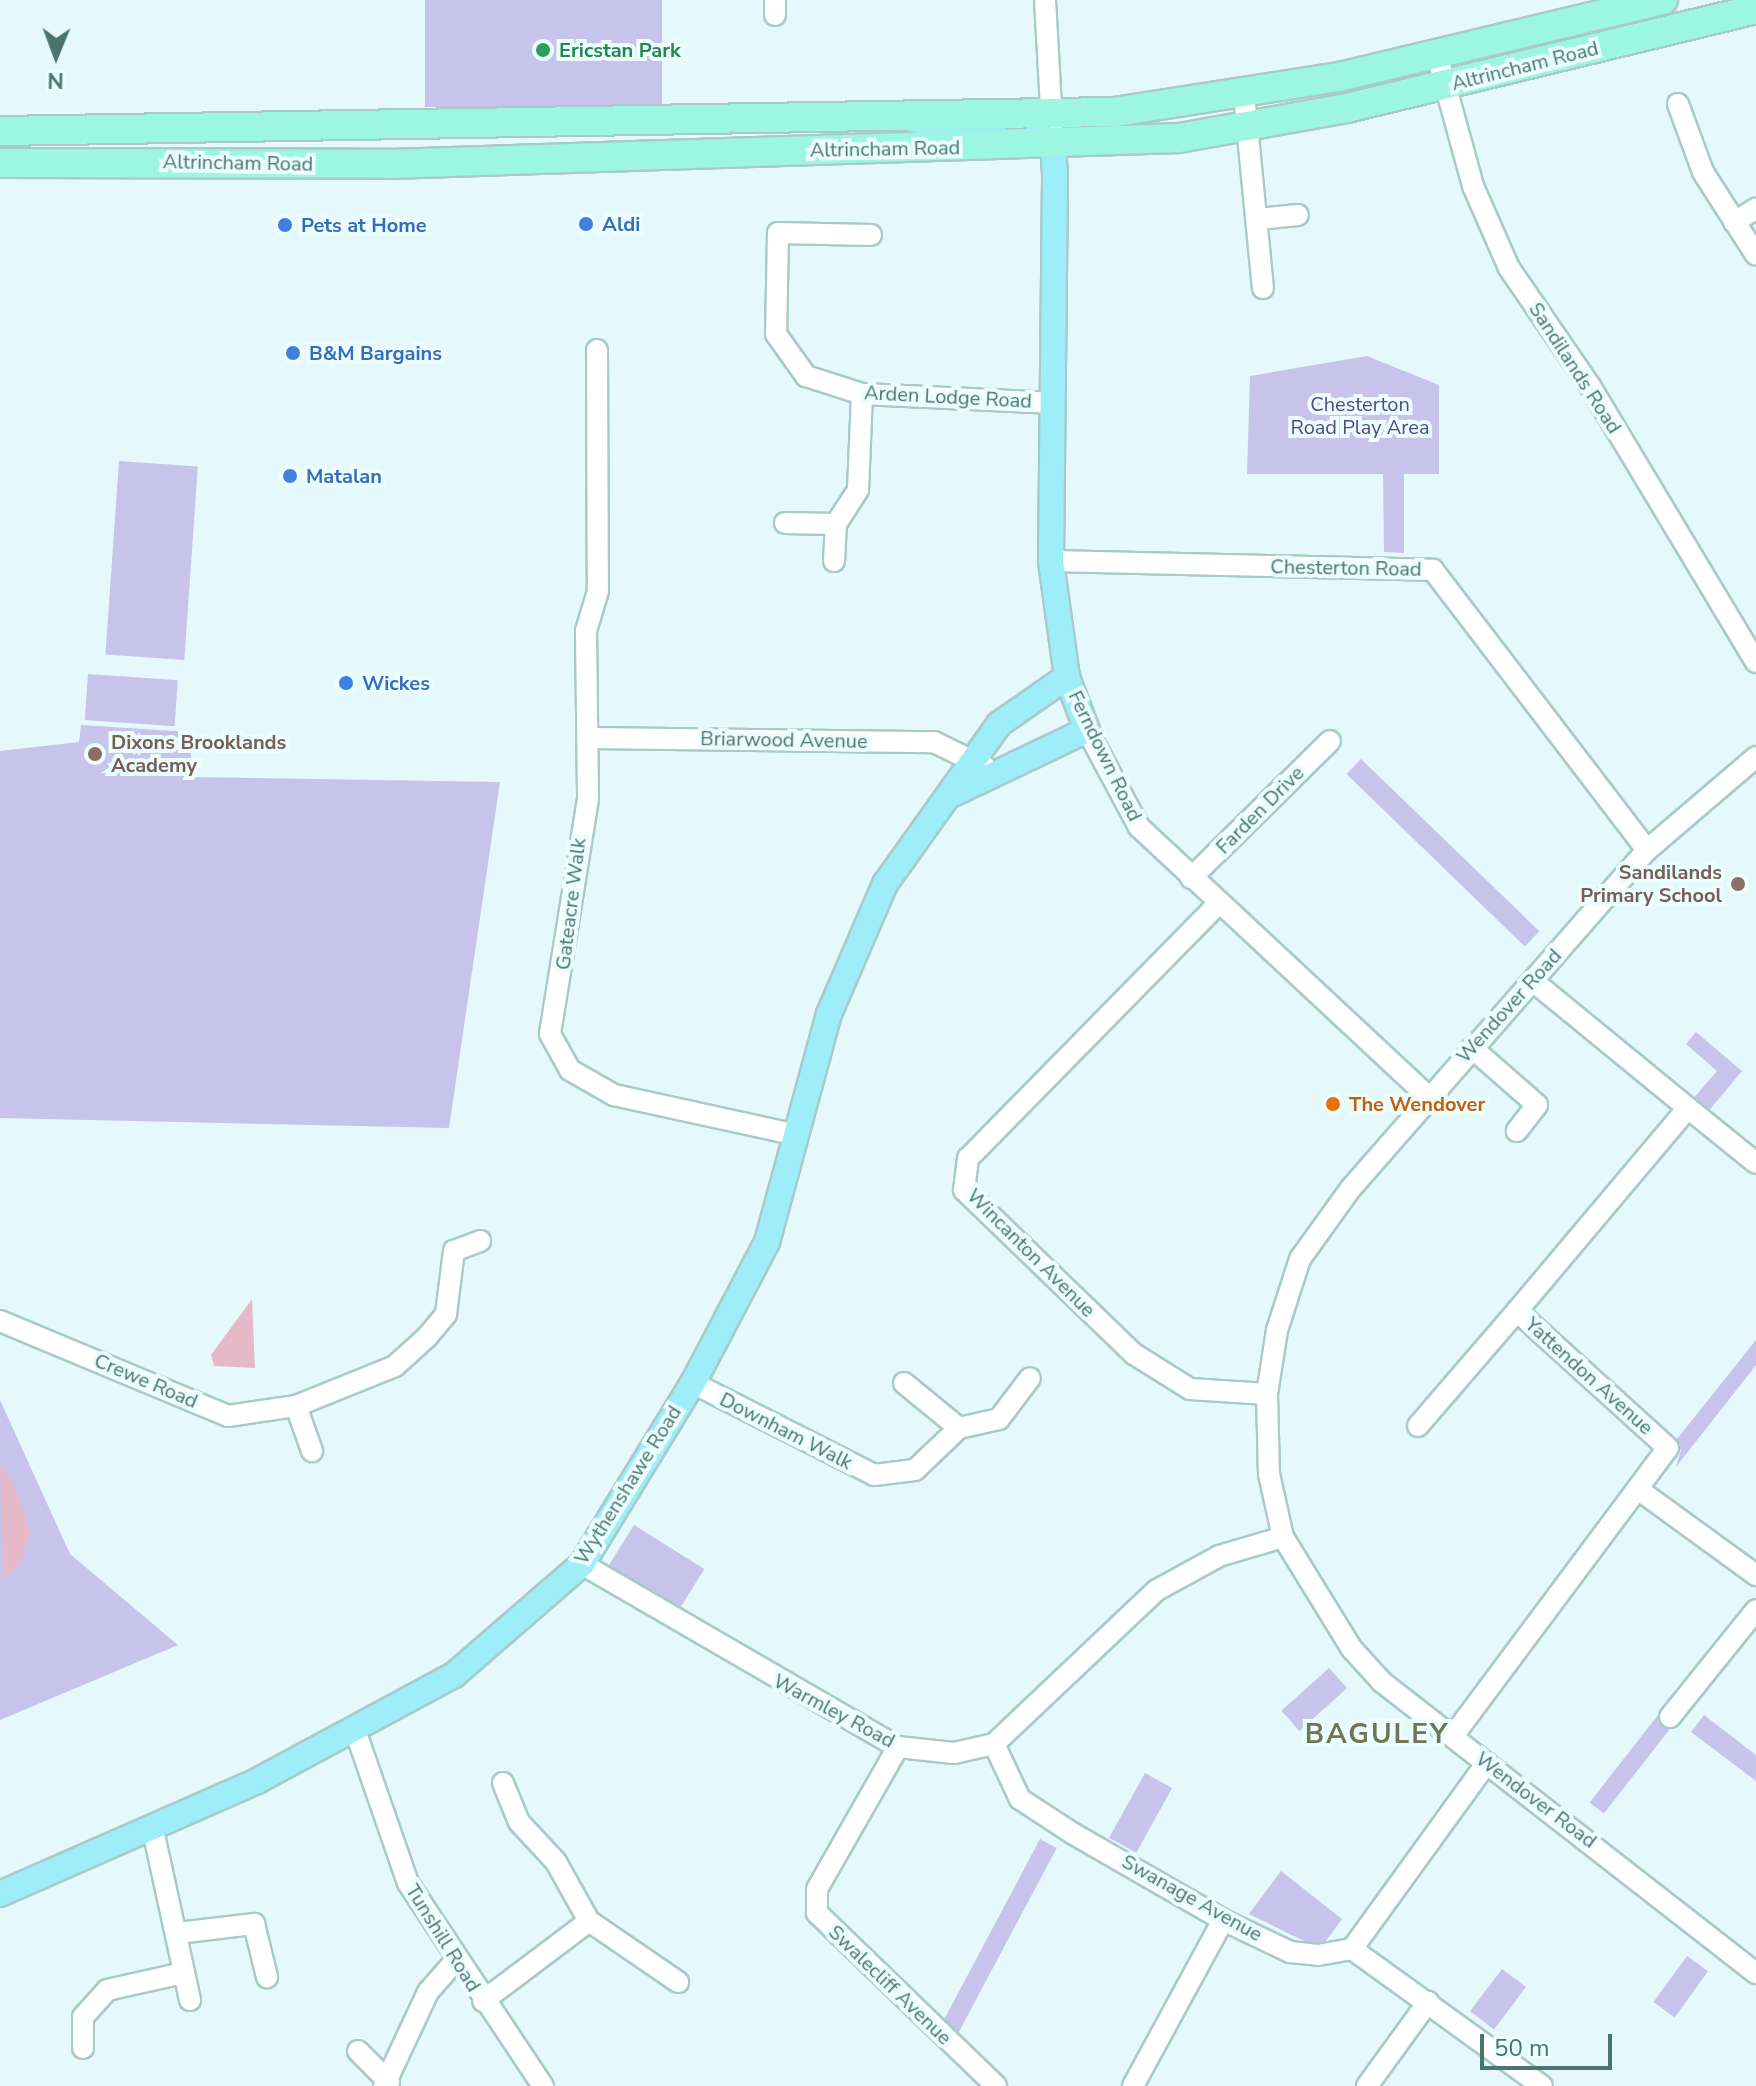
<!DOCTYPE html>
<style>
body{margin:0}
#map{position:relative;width:1756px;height:2086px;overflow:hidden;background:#e5f9fc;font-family:"Nunito Sans",sans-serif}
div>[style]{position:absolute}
.green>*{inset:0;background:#c7c3ea;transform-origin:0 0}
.water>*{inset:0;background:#e6b9c9}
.roads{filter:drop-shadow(2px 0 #a8cbc9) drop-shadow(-2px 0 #a8cbc9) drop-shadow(0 2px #a8cbc9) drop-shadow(0 -2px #a8cbc9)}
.minor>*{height:20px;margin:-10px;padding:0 10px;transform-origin:10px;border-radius:10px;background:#fff}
.major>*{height:24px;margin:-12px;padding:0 12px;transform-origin:12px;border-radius:12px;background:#9eeefa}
.highway>*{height:28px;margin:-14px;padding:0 14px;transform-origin:14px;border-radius:14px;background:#9cf6e1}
.dots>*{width:22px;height:22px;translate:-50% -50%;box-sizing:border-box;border:4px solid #ebfdff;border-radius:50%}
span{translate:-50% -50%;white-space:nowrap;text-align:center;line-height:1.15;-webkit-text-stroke:8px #ebfdff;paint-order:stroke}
.leisure-label{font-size:20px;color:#27864d;font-weight:700}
.left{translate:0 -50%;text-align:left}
.street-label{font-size:20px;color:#4a756f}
.shop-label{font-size:20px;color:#366cbe;font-weight:700}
.park-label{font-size:20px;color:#554886}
.education-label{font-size:20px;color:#785e54;font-weight:700}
.right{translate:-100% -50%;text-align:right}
.food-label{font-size:20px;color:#c56008;font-weight:700}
.district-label{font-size:28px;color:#707651;font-weight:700;letter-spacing:2px}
.north{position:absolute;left:16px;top:16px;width:80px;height:80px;-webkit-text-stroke:6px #ebfdff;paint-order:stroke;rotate:181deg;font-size:22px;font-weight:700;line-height:32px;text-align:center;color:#4a756f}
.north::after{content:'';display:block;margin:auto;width:28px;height:36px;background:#4a756f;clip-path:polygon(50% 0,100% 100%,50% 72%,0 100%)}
.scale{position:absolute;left:1480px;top:2034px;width:132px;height:36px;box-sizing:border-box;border:4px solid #4a756f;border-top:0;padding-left:10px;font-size:24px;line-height:28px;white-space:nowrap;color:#4a756f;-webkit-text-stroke:6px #ebfdff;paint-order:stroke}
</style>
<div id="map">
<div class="green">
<div style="left:425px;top:0;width:237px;height:107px"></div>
<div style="clip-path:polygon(1367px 356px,1439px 385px,1439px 474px,1404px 474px,1404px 553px,1384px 552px,1383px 474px,1247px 474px,1250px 376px)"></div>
<div style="left:119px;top:461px;width:79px;height:194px;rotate:4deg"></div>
<div style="left:88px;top:674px;width:90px;height:46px;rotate:4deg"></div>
<div style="clip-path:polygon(81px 725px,190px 732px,192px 777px,500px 782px,449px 1128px,0 1118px,0 751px,79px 742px)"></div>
<div style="left:1361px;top:759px;width:248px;height:21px;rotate:44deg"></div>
<div style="clip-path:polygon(1696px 1032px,1742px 1071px,1707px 1113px,1692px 1100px,1717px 1071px,1686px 1044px)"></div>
<div style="clip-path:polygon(1756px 1340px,1756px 1365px,1676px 1467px,1681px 1450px,1673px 1444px)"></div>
<div style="clip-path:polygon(0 1400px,70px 1554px,178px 1645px,0 1720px)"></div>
<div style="left:634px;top:1525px;width:83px;height:51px;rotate:32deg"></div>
<div style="left:1329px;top:1668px;width:27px;height:64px;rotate:48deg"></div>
<div style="left:1658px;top:1715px;width:18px;height:111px;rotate:38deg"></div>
<div style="clip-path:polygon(1704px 1715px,1756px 1755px,1756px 1781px,1691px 1732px)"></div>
<div style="left:1145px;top:1773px;width:31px;height:74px;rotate:29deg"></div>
<div style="left:1040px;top:1839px;width:19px;height:210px;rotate:28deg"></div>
<div style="clip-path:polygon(1281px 1871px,1342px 1919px,1320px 1949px,1249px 1914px)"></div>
<div style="left:1687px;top:1956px;width:26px;height:57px;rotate:36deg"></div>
<div style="left:1502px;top:1969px;width:30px;height:53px;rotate:37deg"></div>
</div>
<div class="water">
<div style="clip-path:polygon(252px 1299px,255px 1368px,214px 1366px,211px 1355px)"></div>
<div style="clip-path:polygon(0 1467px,12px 1479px,30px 1530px,19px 1566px,4px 1578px)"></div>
</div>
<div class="roads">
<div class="minor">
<div style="left:1045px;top:0;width:127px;rotate:86.8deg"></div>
<div style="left:775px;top:15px;width:15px;rotate:-90deg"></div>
<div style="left:1437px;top:55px;width:136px;rotate:74.6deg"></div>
<div style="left:1473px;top:186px;width:90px;rotate:66.3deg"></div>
<div style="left:1509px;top:268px;width:143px;rotate:55.5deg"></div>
<div style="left:1590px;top:386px;width:322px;rotate:59deg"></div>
<div style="left:1244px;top:95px;width:194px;rotate:84.4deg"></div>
<div style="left:1678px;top:104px;width:72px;rotate:69.8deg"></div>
<div style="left:1703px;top:172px;width:98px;rotate:57.4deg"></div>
<div style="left:1258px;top:219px;width:40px;rotate:-5.7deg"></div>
<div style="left:1734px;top:222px;width:26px;rotate:-31deg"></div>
<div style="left:871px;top:235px;width:93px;rotate:-178.8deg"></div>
<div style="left:778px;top:233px;width:101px;rotate:91.1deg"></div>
<div style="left:776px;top:334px;width:52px;rotate:54.5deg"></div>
<div style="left:806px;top:376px;width:59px;rotate:17.8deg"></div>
<div style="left:862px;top:394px;width:188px;rotate:2.7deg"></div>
<div style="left:597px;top:350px;width:241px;rotate:89.8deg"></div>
<div style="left:598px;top:591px;width:42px;rotate:106.7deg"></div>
<div style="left:586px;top:631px;width:168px;rotate:89.3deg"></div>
<div style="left:588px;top:799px;width:238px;rotate:99.2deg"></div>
<div style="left:550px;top:1034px;width:41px;rotate:60.9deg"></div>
<div style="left:570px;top:1070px;width:51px;rotate:29.6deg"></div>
<div style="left:614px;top:1095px;width:188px;rotate:12.3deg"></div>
<div style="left:785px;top:523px;width:51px;rotate:1.1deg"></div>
<div style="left:834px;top:561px;width:37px;rotate:-87deg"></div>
<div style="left:836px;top:524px;width:40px;rotate:-57.1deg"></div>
<div style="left:858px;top:490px;width:96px;rotate:-87.6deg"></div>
<div style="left:1051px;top:561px;width:382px;rotate:1.3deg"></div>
<div style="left:1433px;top:570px;width:352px;rotate:52.6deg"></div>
<div style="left:1087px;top:730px;width:110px;rotate:61.8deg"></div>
<div style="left:1139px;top:827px;width:396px;rotate:43deg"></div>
<div style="left:591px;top:738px;width:343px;rotate:0.7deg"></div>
<div style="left:934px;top:742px;width:57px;rotate:26.1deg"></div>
<div style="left:1756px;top:757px;width:143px;rotate:139.5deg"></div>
<div style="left:1647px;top:850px;width:449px;rotate:131.2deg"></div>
<div style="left:1351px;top:1188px;width:87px;rotate:125.7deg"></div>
<div style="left:1300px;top:1259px;width:75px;rotate:107.9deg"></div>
<div style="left:1277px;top:1330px;width:65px;rotate:98.9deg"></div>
<div style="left:1267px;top:1394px;width:80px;rotate:88.6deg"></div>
<div style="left:1269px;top:1474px;width:65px;rotate:77.5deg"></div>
<div style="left:1283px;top:1537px;width:132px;rotate:58.4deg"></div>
<div style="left:1352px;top:1649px;width:45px;rotate:47.7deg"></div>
<div style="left:1382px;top:1682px;width:474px;rotate:37.9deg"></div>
<div style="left:1191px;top:878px;width:195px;rotate:-44.6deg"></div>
<div style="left:1218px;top:904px;width:356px;rotate:134.5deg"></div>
<div style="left:968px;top:1158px;width:32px;rotate:97deg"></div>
<div style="left:964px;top:1190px;width:236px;rotate:44deg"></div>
<div style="left:1134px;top:1354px;width:66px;rotate:32deg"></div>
<div style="left:1190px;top:1389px;width:77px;rotate:3.7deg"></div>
<div style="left:1472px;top:1048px;width:86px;rotate:41.2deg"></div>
<div style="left:1537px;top:1105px;width:33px;rotate:128deg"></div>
<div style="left:1688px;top:1108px;width:87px;rotate:39deg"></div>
<div style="left:0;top:1321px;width:247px;rotate:22.6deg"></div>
<div style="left:228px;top:1416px;width:69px;rotate:-8.4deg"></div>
<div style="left:296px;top:1406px;width:107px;rotate:-22deg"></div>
<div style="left:395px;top:1366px;width:43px;rotate:-42.2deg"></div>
<div style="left:427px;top:1337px;width:30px;rotate:-50deg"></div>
<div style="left:446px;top:1314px;width:64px;rotate:-82.8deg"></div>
<div style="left:454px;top:1251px;width:28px;rotate:-21deg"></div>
<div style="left:693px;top:1383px;width:203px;rotate:26.9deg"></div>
<div style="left:874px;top:1475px;width:41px;rotate:-7deg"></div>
<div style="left:915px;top:1470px;width:61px;rotate:-43.7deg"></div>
<div style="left:904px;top:1383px;width:71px;rotate:39.3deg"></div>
<div style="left:959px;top:1428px;width:41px;rotate:-12.7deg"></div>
<div style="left:999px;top:1419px;width:51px;rotate:-52.9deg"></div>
<div style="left:296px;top:1406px;width:48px;rotate:70.4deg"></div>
<div style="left:1418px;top:1426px;width:152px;rotate:-49.3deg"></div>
<div style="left:1639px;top:1490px;width:145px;rotate:36deg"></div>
<div style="left:582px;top:1564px;width:365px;rotate:30.1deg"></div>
<div style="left:898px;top:1747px;width:56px;rotate:6.1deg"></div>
<div style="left:954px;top:1753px;width:41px;rotate:-12.7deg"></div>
<div style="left:994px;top:1744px;width:224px;rotate:-43.4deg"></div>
<div style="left:1157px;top:1590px;width:71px;rotate:-28.7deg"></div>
<div style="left:1219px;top:1556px;width:67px;rotate:-16.5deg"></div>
<div style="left:1670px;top:1717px;width:137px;rotate:-51.2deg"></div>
<div style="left:355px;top:1730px;width:162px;rotate:70.9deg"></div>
<div style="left:408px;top:1883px;width:244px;rotate:56.4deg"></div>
<div style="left:1453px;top:1736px;width:359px;rotate:-53.3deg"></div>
<div style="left:1668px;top:1448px;width:204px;rotate:-137.8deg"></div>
<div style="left:1517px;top:1311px;width:265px;rotate:-49.9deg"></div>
<div style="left:1688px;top:1108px;width:200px;rotate:-140.7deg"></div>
<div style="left:994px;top:1744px;width:61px;rotate:64.7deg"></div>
<div style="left:1020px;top:1799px;width:62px;rotate:33.2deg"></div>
<div style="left:1072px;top:1833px;width:174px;rotate:29.9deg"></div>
<div style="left:1223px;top:1920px;width:74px;rotate:25.5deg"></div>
<div style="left:1290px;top:1952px;width:28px;rotate:6deg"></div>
<div style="left:1318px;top:1955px;width:35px;rotate:-10deg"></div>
<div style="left:1352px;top:1949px;width:228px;rotate:-54.1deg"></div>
<div style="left:898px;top:1747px;width:163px;rotate:119.7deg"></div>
<div style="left:817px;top:1889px;width:24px;rotate:90deg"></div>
<div style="left:817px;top:1913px;width:249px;rotate:44deg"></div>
<div style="left:503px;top:1783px;width:42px;rotate:67.7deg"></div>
<div style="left:519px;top:1822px;width:54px;rotate:47.2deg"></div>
<div style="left:556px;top:1862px;width:68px;rotate:60.8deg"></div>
<div style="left:589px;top:1921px;width:108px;rotate:34.4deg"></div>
<div style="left:153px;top:1830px;width:174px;rotate:77.7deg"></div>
<div style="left:178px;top:1933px;width:77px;rotate:-6.8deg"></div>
<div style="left:254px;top:1924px;width:55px;rotate:76.2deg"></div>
<div style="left:1352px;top:1949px;width:234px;rotate:35.8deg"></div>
<div style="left:483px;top:2001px;width:133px;rotate:-37deg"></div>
<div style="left:83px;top:2048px;width:31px;rotate:-90deg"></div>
<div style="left:83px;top:2017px;width:36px;rotate:-48deg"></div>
<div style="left:107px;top:1990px;width:78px;rotate:-12.6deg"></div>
<div style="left:358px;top:2051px;width:44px;rotate:45deg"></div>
<div style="left:384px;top:2086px;width:104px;rotate:-64.9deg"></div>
<div style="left:428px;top:1992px;width:43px;rotate:-48.8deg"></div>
<div style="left:1133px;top:2086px;width:189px;rotate:-61.5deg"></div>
<div style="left:1367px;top:2086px;width:104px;rotate:-54deg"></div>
</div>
<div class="major">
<div style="left:912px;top:119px;width:37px;rotate:17deg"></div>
<div style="left:947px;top:130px;width:46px;rotate:1.2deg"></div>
<div style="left:955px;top:793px;width:146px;rotate:-25.5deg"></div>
<div style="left:1087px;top:730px;width:57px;rotate:-110.7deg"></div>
<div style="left:1067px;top:677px;width:117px;rotate:-97.9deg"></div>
<div style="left:1051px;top:561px;width:387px;rotate:-89.4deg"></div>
<div style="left:1055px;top:174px;width:27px;rotate:-94deg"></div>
<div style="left:1053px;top:147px;width:22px;rotate:-133deg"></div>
<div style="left:0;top:1894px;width:281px;rotate:-23.7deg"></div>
<div style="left:257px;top:1781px;width:224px;rotate:-28.3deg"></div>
<div style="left:454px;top:1675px;width:169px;rotate:-40.9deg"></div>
<div style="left:582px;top:1564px;width:212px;rotate:-58.5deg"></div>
<div style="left:693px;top:1383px;width:159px;rotate:-62.3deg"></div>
<div style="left:767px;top:1242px;width:236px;rotate:-74.8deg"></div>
<div style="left:829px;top:1014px;width:142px;rotate:-66.7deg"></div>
<div style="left:885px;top:884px;width:196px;rotate:-54.5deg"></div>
<div style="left:999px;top:724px;width:83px;rotate:-34.7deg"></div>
</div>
<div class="highway">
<div style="left:0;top:131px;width:1115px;rotate:-0.98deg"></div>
<div style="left:1115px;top:112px;width:227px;rotate:-8.9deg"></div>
<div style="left:1339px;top:77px;width:333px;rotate:-13.4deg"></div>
<div style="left:0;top:163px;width:390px;rotate:0.1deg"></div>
<div style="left:390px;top:164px;width:789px;rotate:-1.89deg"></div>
<div style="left:1179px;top:138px;width:171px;rotate:-10.1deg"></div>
<div style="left:1347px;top:108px;width:421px;rotate:-13.6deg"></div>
</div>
</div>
<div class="dots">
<div style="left:543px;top:50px;background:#2e9e5b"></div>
<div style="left:586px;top:224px;background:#3f7fe0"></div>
<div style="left:285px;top:225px;background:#3f7fe0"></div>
<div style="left:293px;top:353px;background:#3f7fe0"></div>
<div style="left:290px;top:476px;background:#3f7fe0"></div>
<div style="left:346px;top:683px;background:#3f7fe0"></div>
<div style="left:95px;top:754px;background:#8d6e63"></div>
<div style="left:1738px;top:884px;background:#8d6e63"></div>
<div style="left:1333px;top:1104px;background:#e8710a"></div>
</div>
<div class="leisure-label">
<span class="left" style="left:559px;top:50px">Ericstan Park</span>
</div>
<div class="street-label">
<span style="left:1525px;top:66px;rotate:-14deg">Altrincham Road</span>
<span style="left:885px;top:149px;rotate:-1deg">Altrincham Road</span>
<span style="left:238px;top:163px;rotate:1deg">Altrincham Road</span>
<span style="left:1575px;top:368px;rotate:57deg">Sandilands Road</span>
<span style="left:948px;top:397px;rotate:3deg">Arden Lodge Road</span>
<span style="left:1346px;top:568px;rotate:1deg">Chesterton Road</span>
<span style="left:784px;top:740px;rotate:1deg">Briarwood Avenue</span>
<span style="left:1105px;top:756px;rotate:64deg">Ferndown Road</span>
<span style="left:1260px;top:810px;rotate:-45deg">Farden Drive</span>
<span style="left:571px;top:904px;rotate:-83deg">Gateacre Walk</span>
<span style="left:1509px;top:1006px;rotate:-48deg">Wendover Road</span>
<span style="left:1031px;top:1253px;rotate:45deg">Wincanton Avenue</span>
<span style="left:1589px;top:1376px;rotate:42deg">Yattendon Avenue</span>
<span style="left:146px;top:1381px;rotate:23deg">Crewe Road</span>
<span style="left:786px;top:1431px;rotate:27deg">Downham Walk</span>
<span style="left:628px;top:1485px;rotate:-58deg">Wythenshawe Road</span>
<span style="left:834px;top:1711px;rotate:28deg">Warmley Road</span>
<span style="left:1536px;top:1800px;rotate:37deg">Wendover Road</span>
<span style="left:1192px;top:1898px;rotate:29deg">Swanage Avenue</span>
<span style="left:443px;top:1938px;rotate:58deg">Tunshill Road</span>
<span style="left:890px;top:1985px;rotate:44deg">Swalecliff Avenue</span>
</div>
<div class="shop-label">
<span class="left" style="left:602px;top:224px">Aldi</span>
<span class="left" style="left:301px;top:225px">Pets at Home</span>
<span class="left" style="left:309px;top:353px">B&amp;M Bargains</span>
<span class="left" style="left:306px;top:476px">Matalan</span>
<span class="left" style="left:362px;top:683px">Wickes</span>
</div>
<div class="park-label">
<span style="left:1360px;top:416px">Chesterton<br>Road Play Area</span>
</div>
<div class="education-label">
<span class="left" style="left:111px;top:754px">Dixons Brooklands<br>Academy</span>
<span class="right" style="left:1722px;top:884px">Sandilands<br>Primary School</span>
</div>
<div class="food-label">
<span class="left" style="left:1349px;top:1104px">The Wendover</span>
</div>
<div class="district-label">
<span style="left:1377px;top:1734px">BAGULEY</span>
</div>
<div class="north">N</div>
<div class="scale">50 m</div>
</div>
